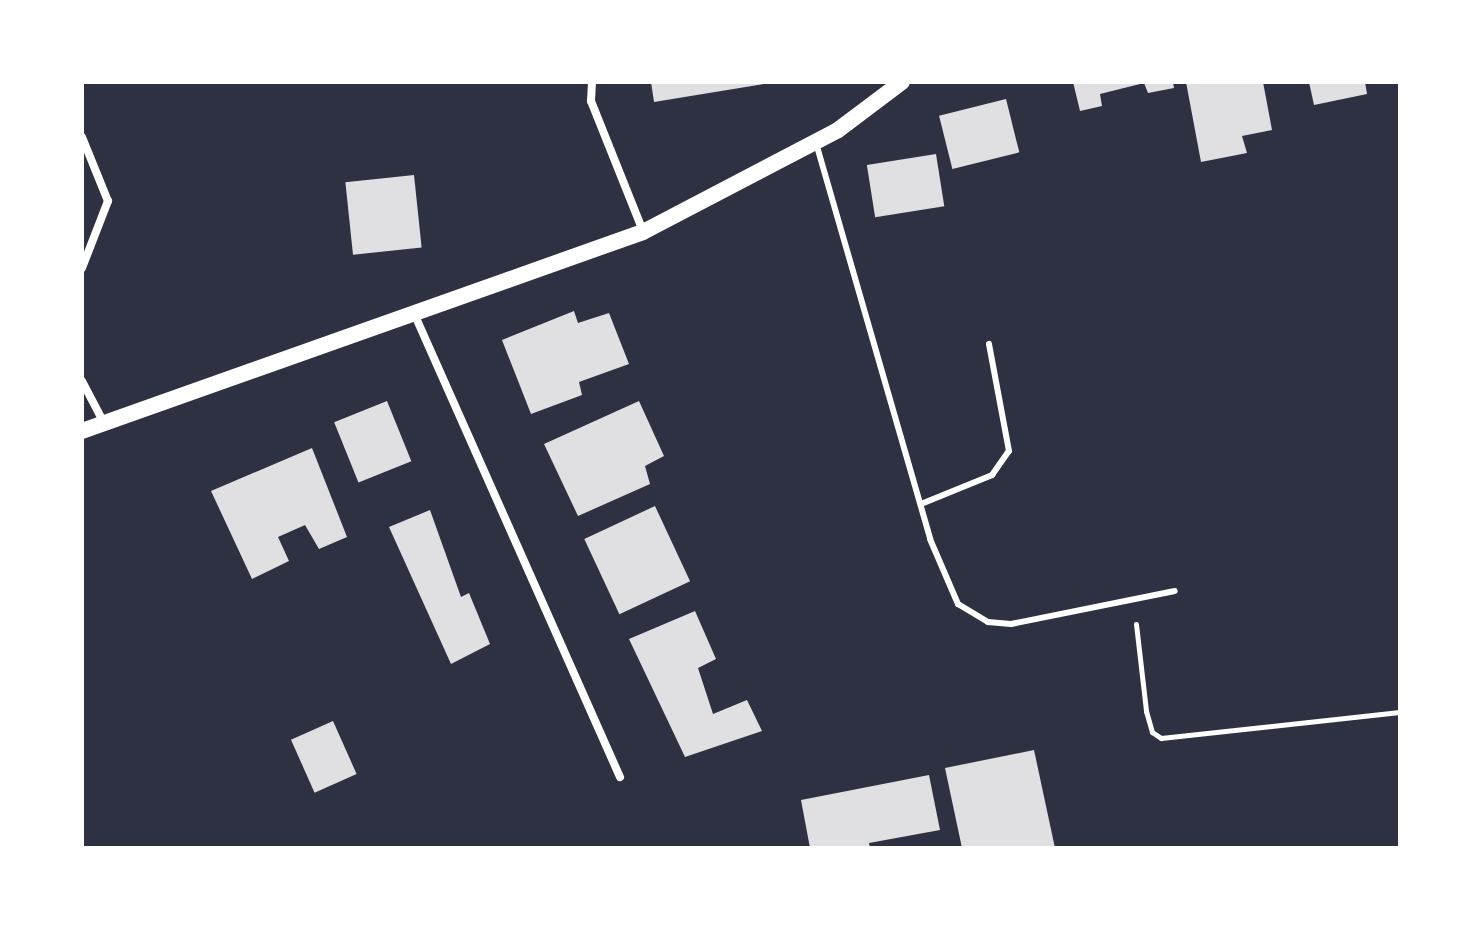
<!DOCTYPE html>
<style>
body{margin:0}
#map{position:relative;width:1482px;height:930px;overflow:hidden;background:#2d3142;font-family:Cabin,sans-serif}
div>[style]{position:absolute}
.building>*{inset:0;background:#e0e0e3;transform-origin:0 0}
.path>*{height:5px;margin:-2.5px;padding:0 2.5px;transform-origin:2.5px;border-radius:2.5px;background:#fff}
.service>*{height:6px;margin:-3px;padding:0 3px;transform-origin:3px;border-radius:3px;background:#fff}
.minor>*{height:8px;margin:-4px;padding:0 4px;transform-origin:4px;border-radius:4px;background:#fff}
.secondary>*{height:16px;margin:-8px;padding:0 8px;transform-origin:8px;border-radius:8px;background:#fff}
span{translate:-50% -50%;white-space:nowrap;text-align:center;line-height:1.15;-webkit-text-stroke:8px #fff;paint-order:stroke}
.frame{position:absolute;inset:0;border:84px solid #fff;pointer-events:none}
</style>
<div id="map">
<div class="building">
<div style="clip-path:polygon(651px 82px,764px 82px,764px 84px,654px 102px)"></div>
<div style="clip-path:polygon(1073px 82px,1173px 82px,1174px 88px,1148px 93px,1144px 83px,1100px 94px,1102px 106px,1080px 111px)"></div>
<div style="clip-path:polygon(1186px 82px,1263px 82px,1272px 130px,1242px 136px,1247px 153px,1201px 162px)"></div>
<div style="clip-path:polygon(1309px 82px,1365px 82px,1367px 94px,1314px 105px)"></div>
<div style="left:1006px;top:99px;width:55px;height:69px;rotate:76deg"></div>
<div style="left:936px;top:154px;width:53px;height:70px;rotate:81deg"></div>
<div style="left:414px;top:175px;width:73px;height:69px;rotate:84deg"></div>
<div style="clip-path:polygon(574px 311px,578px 323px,609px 313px,629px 364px,579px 382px,582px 395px,531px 414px,502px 340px)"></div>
<div style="left:387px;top:401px;width:65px;height:57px;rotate:68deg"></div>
<div style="clip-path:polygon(639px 401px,664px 456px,645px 466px,650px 484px,578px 516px,544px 444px)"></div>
<div style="clip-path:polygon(312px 448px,347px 537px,319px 549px,305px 525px,278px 537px,289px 561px,252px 579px,211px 491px)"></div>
<div style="left:655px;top:506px;width:83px;height:78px;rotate:65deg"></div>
<div style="clip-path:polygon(430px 510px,461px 597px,469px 593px,490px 644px,451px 664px,389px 527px)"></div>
<div style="clip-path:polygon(695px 611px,716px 659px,698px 668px,713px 714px,747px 700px,762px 731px,685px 757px,629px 639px)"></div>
<div style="left:333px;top:721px;width:58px;height:46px;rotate:66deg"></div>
<div style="clip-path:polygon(1034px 750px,1055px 848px,962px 848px,945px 768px)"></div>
<div style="clip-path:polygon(929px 775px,940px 830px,869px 843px,870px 848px,810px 848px,801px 800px)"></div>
</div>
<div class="path">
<div style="left:1136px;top:624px;width:88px;rotate:83.4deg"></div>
<div style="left:1146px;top:711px;width:22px;rotate:74deg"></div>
<div style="left:1152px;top:732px;width:11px;rotate:34deg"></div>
<div style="left:1161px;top:738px;width:240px;rotate:-6.2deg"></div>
</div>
<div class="service">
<div style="left:816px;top:143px;width:412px;rotate:73.9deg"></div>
<div style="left:930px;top:539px;width:71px;rotate:66.7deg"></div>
<div style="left:958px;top:604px;width:35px;rotate:31deg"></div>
<div style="left:988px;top:622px;width:23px;rotate:5deg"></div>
<div style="left:1011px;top:624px;width:167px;rotate:-11.4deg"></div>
<div style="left:921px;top:504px;width:77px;rotate:-22.2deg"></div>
<div style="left:992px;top:475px;width:29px;rotate:-55deg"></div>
<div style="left:1009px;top:451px;width:109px;rotate:-100.6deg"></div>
</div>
<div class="minor">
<div style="left:592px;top:82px;width:19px;rotate:93deg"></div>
<div style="left:591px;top:101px;width:140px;rotate:68.2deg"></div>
<div style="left:82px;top:137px;width:69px;rotate:67.9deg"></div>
<div style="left:108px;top:201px;width:72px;rotate:111.2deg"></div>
<div style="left:413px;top:311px;width:510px;rotate:66.05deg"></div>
<div style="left:82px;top:381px;width:47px;rotate:62.4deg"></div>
</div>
<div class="secondary">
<div style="left:82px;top:431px;width:595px;rotate:-19.53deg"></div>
<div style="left:643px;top:232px;width:220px;rotate:-27.6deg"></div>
<div style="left:838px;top:130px;width:80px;rotate:-36.9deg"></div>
</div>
<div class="frame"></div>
</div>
